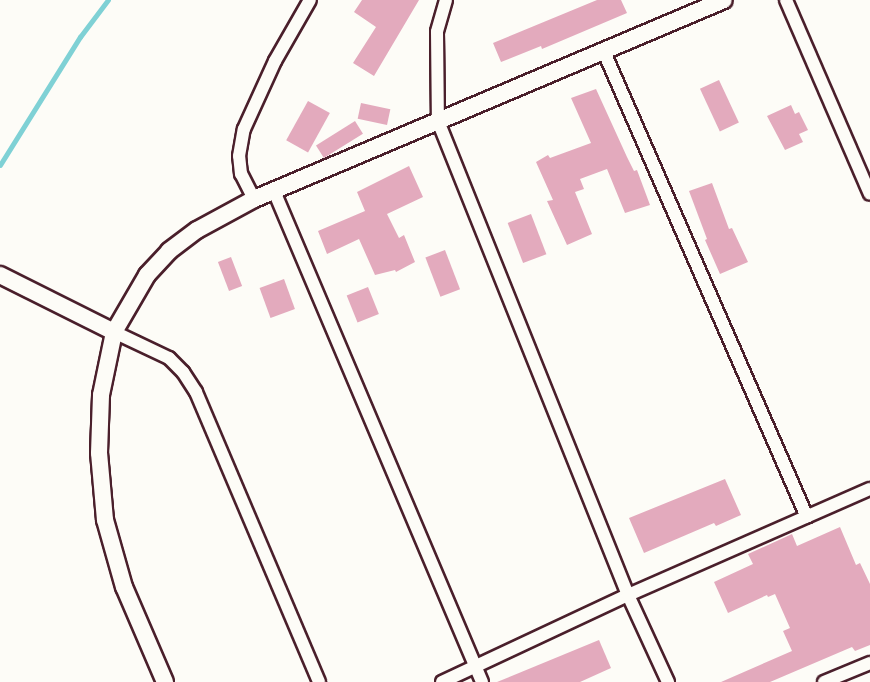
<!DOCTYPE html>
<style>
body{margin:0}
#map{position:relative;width:870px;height:682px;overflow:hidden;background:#fdfcf7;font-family:Kalam,sans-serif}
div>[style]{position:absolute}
.stream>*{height:4.5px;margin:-2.25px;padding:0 2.25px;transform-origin:2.25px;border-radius:2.25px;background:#7fd1d5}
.building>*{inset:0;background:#e3aabd;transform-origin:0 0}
.roads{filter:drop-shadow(2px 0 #4a1f2b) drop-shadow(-2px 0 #4a1f2b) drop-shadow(0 2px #4a1f2b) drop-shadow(0 -2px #4a1f2b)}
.minor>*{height:12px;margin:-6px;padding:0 6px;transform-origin:6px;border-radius:6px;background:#fdfcf7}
.tertiary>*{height:16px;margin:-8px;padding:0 8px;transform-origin:8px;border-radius:8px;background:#fdfcf7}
span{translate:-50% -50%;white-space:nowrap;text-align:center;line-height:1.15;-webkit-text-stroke:5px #fdfcf7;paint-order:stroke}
</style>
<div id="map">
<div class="stream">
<div style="left:0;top:165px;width:151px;rotate:-58deg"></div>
<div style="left:80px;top:37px;width:46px;rotate:-52.9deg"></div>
</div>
<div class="building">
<div style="clip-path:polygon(362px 0,419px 0,374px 76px,353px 63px,376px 27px,354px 12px)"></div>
<div style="clip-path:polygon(597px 0,621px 0,627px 13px,542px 49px,541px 46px,501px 62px,493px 43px)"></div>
<div style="left:719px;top:80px;width:47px;height:21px;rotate:65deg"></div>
<div style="clip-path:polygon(596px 89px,627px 157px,634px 171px,637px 170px,650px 205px,625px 213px,607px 169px,580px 179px,584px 189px,575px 192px,592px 234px,567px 245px,547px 201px,553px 200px,536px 162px,548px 155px,550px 158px,591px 143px,571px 98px)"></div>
<div style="left:308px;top:101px;width:25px;height:45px;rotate:29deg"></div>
<div style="left:361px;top:103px;width:30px;height:16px;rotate:12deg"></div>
<div style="clip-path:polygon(791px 105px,795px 114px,799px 112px,808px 130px,799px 134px,803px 142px,785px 150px,767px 116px)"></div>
<div style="left:355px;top:121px;width:15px;height:46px;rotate:58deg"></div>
<div style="clip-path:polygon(409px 166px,423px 197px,387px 214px,399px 238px,404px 235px,415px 262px,396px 272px,395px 270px,375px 275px,359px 239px,327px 254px,318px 231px,365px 211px,357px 192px)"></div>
<div style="clip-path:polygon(712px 183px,729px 229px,732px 228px,748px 262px,720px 274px,705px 240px,707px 239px,689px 191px)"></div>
<div style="left:531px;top:214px;width:43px;height:25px;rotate:69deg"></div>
<div style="left:445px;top:250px;width:42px;height:21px;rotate:69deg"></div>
<div style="left:231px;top:257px;width:31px;height:14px;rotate:69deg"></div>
<div style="left:284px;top:279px;width:32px;height:26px;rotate:70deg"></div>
<div style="left:368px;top:287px;width:29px;height:23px;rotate:68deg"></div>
<div style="clip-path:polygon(725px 479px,741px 515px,716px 526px,714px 523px,644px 553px,629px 518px)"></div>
<div style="clip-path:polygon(840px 527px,856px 565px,860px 563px,870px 584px,870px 645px,855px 651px,852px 647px,770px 682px,721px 682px,792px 651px,783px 631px,790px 628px,775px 594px,768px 597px,767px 595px,728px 613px,714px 582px,753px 564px,748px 554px,792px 534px,797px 546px)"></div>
<div style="clip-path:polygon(599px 640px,611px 668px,580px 682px,497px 682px)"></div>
</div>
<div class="roads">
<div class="minor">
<div style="left:446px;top:0;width:33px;rotate:106deg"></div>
<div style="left:437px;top:32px;width:89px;rotate:89.4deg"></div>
<div style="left:438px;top:121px;width:511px;rotate:68.16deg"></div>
<div style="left:628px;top:595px;width:96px;rotate:65.3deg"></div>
<div style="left:786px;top:0;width:211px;rotate:66.6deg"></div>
<div style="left:604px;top:52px;width:507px;rotate:66.42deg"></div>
<div style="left:274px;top:191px;width:533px;rotate:67.04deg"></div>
<div style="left:254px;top:199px;width:28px;rotate:-117deg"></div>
<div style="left:241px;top:174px;width:18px;rotate:-96deg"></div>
<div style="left:239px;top:156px;width:27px;rotate:-80deg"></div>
<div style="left:244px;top:129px;width:75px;rotate:-65.5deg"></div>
<div style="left:275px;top:61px;width:70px;rotate:-60.2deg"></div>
<div style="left:114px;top:332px;width:61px;rotate:25.3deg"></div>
<div style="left:169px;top:358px;width:20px;rotate:45deg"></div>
<div style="left:183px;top:372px;width:24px;rotate:57deg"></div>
<div style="left:196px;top:392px;width:315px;rotate:67deg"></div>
<div style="left:442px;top:682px;width:205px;rotate:-25.1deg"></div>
<div style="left:628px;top:595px;width:264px;rotate:-23.7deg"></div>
<div style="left:824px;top:682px;width:50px;rotate:-22.4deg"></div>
</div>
<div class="tertiary">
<div style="left:0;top:275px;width:127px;rotate:26.6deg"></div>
<div style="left:165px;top:682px;width:103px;rotate:-113.3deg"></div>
<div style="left:124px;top:587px;width:70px;rotate:-105.8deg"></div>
<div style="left:105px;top:520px;width:67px;rotate:-95.1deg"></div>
<div style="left:99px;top:453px;width:58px;rotate:-88deg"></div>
<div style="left:101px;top:395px;width:64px;rotate:-78.3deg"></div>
<div style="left:114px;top:332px;width:66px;rotate:-59.9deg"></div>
<div style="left:147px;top:275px;width:33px;rotate:-47deg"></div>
<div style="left:169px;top:251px;width:35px;rotate:-37deg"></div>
<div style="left:197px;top:230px;width:65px;rotate:-28.5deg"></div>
<div style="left:254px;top:199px;width:510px;rotate:-22.95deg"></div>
</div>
</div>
</div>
